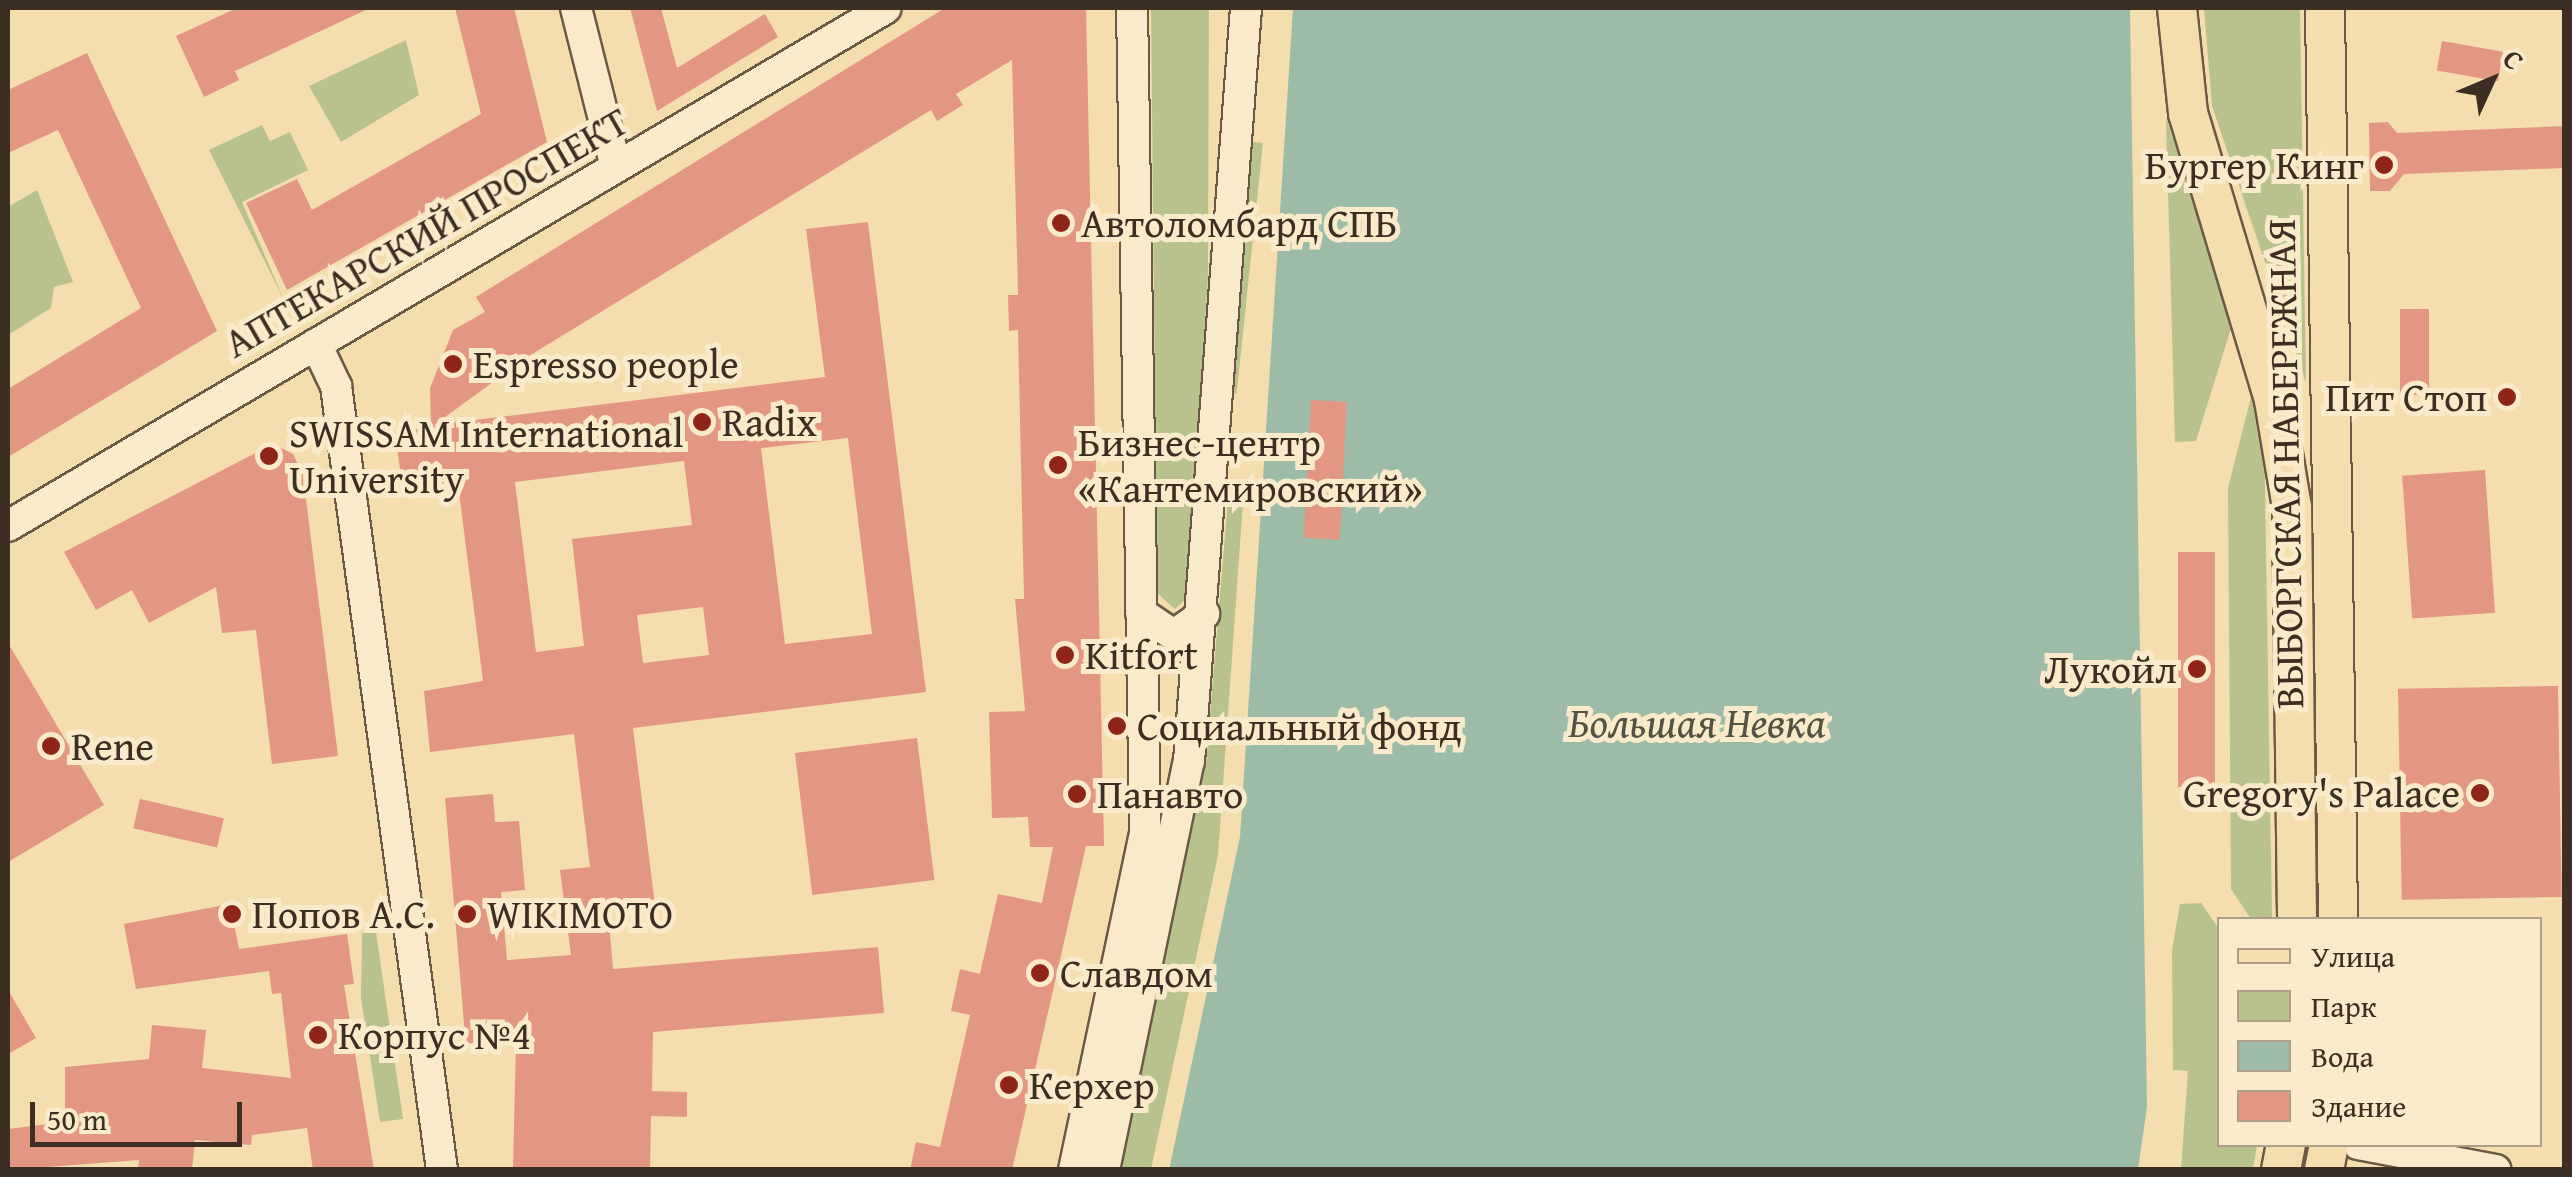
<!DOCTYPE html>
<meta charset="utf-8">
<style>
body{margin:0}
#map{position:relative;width:2572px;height:1177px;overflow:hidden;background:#f4deae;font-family:"Gentium Book Plus",serif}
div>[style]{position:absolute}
.green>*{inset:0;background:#b9c28c;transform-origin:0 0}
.water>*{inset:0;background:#9cbca8}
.building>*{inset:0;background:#e39682;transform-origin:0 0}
.roads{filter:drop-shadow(2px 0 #6a5a45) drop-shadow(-2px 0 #6a5a45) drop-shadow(0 2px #6a5a45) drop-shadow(0 -2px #6a5a45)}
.minor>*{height:30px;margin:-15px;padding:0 15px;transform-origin:15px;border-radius:15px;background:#f8eaca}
.major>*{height:38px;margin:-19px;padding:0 19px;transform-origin:19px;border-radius:19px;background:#f4deae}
.dots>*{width:28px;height:28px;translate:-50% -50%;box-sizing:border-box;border:5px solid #f8eaca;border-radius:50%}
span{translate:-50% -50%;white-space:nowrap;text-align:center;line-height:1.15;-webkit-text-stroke:10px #f8eaca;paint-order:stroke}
.poi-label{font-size:40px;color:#3c2e22}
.right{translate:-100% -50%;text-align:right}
.left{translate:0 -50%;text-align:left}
.street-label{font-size:40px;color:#3c2e22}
.water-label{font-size:42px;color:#545244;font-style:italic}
.frame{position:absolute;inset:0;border:10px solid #3c2e22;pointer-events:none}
.legend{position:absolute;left:2217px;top:917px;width:325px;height:230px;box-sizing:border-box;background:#f8eaca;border:2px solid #ad9f87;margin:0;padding:12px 18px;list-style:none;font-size:30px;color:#3c2e22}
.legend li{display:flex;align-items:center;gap:20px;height:50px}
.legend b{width:50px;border:2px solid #ad9f87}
.north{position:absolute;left:2442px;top:30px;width:100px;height:100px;-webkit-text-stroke:8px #f8eaca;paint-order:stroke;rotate:46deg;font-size:28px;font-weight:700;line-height:40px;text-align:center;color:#3c2e22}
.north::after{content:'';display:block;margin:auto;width:35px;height:45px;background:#3c2e22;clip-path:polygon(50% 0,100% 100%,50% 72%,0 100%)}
.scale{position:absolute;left:30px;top:1102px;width:212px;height:45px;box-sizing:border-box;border:5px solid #3c2e22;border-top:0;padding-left:12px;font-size:30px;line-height:35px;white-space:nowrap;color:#3c2e22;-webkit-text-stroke:8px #f8eaca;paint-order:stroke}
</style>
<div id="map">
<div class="green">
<div style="clip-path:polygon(1151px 8px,1209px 8px,1208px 276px,1187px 598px,1175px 609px,1157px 593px)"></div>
<div style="clip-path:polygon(2204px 8px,2300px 8px,2306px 383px,2212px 106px)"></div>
<div style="clip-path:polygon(406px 40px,419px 95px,341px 142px,309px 86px)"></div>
<div style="clip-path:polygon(2166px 117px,2233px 322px,2196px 441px,2175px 442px)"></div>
<div style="clip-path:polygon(262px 125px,270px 141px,290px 132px,308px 170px,242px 202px,284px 300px,209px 150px)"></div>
<div style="left:1253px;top:142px;width:10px;height:252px;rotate:6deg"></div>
<div style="clip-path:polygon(37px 190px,73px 282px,54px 287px,51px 308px,8px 335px,8px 207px)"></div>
<div style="clip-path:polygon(2255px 381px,2264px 425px,2272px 919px,2251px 919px,2231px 889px,2228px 488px)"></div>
<div style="clip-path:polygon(1229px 487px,1244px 488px,1218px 855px,1151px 1169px,1120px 1169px,1206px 763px)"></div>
<div style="clip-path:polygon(2201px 903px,2219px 929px,2220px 1144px,2257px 1145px,2253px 1169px,2181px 1169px,2188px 1071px,2173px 1070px,2172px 950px,2180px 904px)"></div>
<div style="clip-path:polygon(376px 932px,403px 1119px,380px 1122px,361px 998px,362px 933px)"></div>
</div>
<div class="water">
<div style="clip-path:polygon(1293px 8px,2130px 8px,2147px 1107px,2138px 1169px,1169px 1170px,1240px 837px)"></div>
</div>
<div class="building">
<div style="clip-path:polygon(237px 8px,370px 8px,235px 71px,239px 80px,204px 97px,176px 36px)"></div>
<div style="clip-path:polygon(455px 8px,514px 8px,547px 142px,287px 290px,246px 203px,297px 179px,312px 210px,481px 114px)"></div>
<div style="clip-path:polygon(630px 8px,661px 8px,677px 68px,765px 14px,778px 37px,657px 111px)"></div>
<div style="clip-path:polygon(evenodd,945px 8px,1086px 8px,1104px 846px,1086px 846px,1012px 1170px,910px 1170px,916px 1142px,940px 1147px,970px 1015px,951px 1011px,960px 969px,980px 974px,998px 894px,1042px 903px,1053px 847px,1030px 847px,1028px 817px,992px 818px,989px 712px,1025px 711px,1015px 599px,1024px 599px,1018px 330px,1009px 331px,1008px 295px,1018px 295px,1012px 60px,956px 94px,963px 105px,937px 121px,931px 110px,529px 356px,434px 425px,825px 377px,806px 229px,868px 222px,926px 692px,633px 728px,655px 905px,608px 911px,613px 969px,878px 947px,884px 1013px,653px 1032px,652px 1091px,687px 1092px,687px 1117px,651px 1116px,650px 1170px,513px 1168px,516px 1043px,466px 1047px,445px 798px,493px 794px,495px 822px,519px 821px,525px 890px,501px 892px,507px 960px,571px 955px,560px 870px,590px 867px,574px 734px,430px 752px,424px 691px,483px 681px,458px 484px,403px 491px,395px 432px,431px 427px,430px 388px,453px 330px,485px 312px,476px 297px,945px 8px,848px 438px,872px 634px,785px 644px,761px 448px,848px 438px,945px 8px,684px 461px,692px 525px,572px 539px,584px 646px,536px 652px,515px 482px,684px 461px,945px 8px,703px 607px,709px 655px,643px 663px,637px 615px,703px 607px)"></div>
<div style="left:2442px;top:41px;width:62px;height:30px;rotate:10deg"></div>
<div style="clip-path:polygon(87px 53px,217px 331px,8px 457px,8px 389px,141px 308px,58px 130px,8px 153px,8px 90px)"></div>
<div style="clip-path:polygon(2388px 122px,2397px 133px,2564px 126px,2564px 168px,2404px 174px,2390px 191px,2370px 191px,2369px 123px)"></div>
<div style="left:2400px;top:309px;width:29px;height:86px"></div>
<div style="left:1311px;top:400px;width:36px;height:138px;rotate:3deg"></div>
<div style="clip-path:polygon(273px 444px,293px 454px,303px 475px,338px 756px,272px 764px,256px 630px,222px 633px,216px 587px,149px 623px,132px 590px,96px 610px,64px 552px)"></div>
<div style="left:2485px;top:470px;width:143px;height:83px;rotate:86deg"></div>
<div style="left:2178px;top:552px;width:37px;height:235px"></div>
<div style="clip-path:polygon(8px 643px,104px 805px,8px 862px)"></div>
<div style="left:2558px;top:686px;width:211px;height:160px;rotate:89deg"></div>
<div style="left:917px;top:738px;width:143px;height:123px;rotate:83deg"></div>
<div style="left:140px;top:799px;width:86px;height:30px;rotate:13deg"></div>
<div style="clip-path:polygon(230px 904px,239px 949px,347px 934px,354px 984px,344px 985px,374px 1170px,313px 1170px,307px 1128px,252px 1135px,251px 1145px,195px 1140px,192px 1170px,138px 1170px,139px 1160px,8px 1170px,8px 1129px,65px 1122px,65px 1067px,149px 1059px,152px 1025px,206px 1030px,202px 1068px,291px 1078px,281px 993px,272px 994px,269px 971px,136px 989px,124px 924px)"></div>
<div style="clip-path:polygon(8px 990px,36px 1038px,8px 1054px)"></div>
</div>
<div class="roads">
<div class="minor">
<div style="left:576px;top:8px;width:164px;rotate:75.9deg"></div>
<div style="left:316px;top:344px;width:47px;rotate:64.5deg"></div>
<div style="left:336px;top:386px;width:791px;rotate:82.3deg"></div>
<div style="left:8px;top:526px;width:1019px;rotate:-30.54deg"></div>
<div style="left:1141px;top:613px;width:40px;rotate:34deg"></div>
<div style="left:1174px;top:635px;width:37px;rotate:-35deg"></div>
<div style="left:2358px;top:1144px;width:140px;rotate:10.7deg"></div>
<div style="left:1074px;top:1170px;width:345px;rotate:-78.1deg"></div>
<div style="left:1145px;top:832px;width:824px;rotate:-90.9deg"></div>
<div style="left:1104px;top:1170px;width:418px;rotate:-78.3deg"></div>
<div style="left:1189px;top:761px;width:755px;rotate:-85.67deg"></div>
</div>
<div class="major">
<div style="left:2177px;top:8px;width:106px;rotate:84deg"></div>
<div style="left:2188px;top:113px;width:300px;rotate:73.3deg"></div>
<div style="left:2274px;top:400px;width:109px;rotate:80.5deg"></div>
<div style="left:2292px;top:507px;width:413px;rotate:89.3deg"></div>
<div style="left:2325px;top:8px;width:912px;rotate:89.18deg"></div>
<div style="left:2281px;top:1170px;width:26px;rotate:-79deg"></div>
<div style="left:2324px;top:1170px;width:26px;rotate:-79deg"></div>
</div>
</div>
<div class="dots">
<div style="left:2384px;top:165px;background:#8f2418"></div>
<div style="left:1061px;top:223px;background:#8f2418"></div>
<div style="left:453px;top:364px;background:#8f2418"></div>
<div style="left:2507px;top:397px;background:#8f2418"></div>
<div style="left:702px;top:422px;background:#8f2418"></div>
<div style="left:269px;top:456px;background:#8f2418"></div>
<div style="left:1058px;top:465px;background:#8f2418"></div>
<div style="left:1065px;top:655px;background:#8f2418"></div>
<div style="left:2197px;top:669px;background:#8f2418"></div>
<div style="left:1117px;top:726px;background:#8f2418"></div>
<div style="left:51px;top:746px;background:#8f2418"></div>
<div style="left:2480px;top:793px;background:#8f2418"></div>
<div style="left:1077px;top:794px;background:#8f2418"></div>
<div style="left:232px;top:914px;background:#8f2418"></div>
<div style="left:467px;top:914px;background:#8f2418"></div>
<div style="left:1040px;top:973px;background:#8f2418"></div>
<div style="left:318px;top:1035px;background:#8f2418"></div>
<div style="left:1009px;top:1085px;background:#8f2418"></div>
</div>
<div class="poi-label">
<span class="right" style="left:2364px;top:165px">Бургер Кинг</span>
<span class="left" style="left:1081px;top:223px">Автоломбард СПБ</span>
<span class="left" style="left:473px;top:364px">Espresso people</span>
<span class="right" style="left:2487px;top:397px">Пит Стоп</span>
<span class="left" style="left:722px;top:422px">Radix</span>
<span class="left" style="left:289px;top:456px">SWISSAM International<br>University</span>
<span class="left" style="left:1078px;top:465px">Бизнес-центр<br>«Кантемировский»</span>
<span class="left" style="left:1085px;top:655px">Kitfort</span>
<span class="right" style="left:2177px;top:669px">Лукойл</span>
<span class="left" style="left:1137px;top:726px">Социальный фонд</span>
<span class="left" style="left:71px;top:746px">Rene</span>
<span class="right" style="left:2460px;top:793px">Gregory's Palace</span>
<span class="left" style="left:1097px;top:794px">Панавто</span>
<span class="left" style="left:252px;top:914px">Попов А.С.</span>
<span class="left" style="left:487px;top:914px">WIKIMOTO</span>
<span class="left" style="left:1060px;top:973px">Славдом</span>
<span class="left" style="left:338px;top:1035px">Корпус №4</span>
<span class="left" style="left:1029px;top:1085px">Керхер</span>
</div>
<div class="street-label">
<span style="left:426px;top:232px;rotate:-30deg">АПТЕКАРСКИЙ ПРОСПЕКТ</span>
<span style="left:2285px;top:464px;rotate:-91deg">ВЫБОРГСКАЯ НАБЕРЕЖНАЯ</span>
</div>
<div class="water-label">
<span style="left:1697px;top:722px">Большая Невка</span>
</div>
<div class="frame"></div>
<ul class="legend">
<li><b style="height:12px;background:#f4deae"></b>Улица</li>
<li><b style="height:28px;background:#b9c28c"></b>Парк</li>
<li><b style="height:28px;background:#9cbca8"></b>Вода</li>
<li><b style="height:28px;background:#e39682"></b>Здание</li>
</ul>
<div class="north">С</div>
<div class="scale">50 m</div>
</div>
